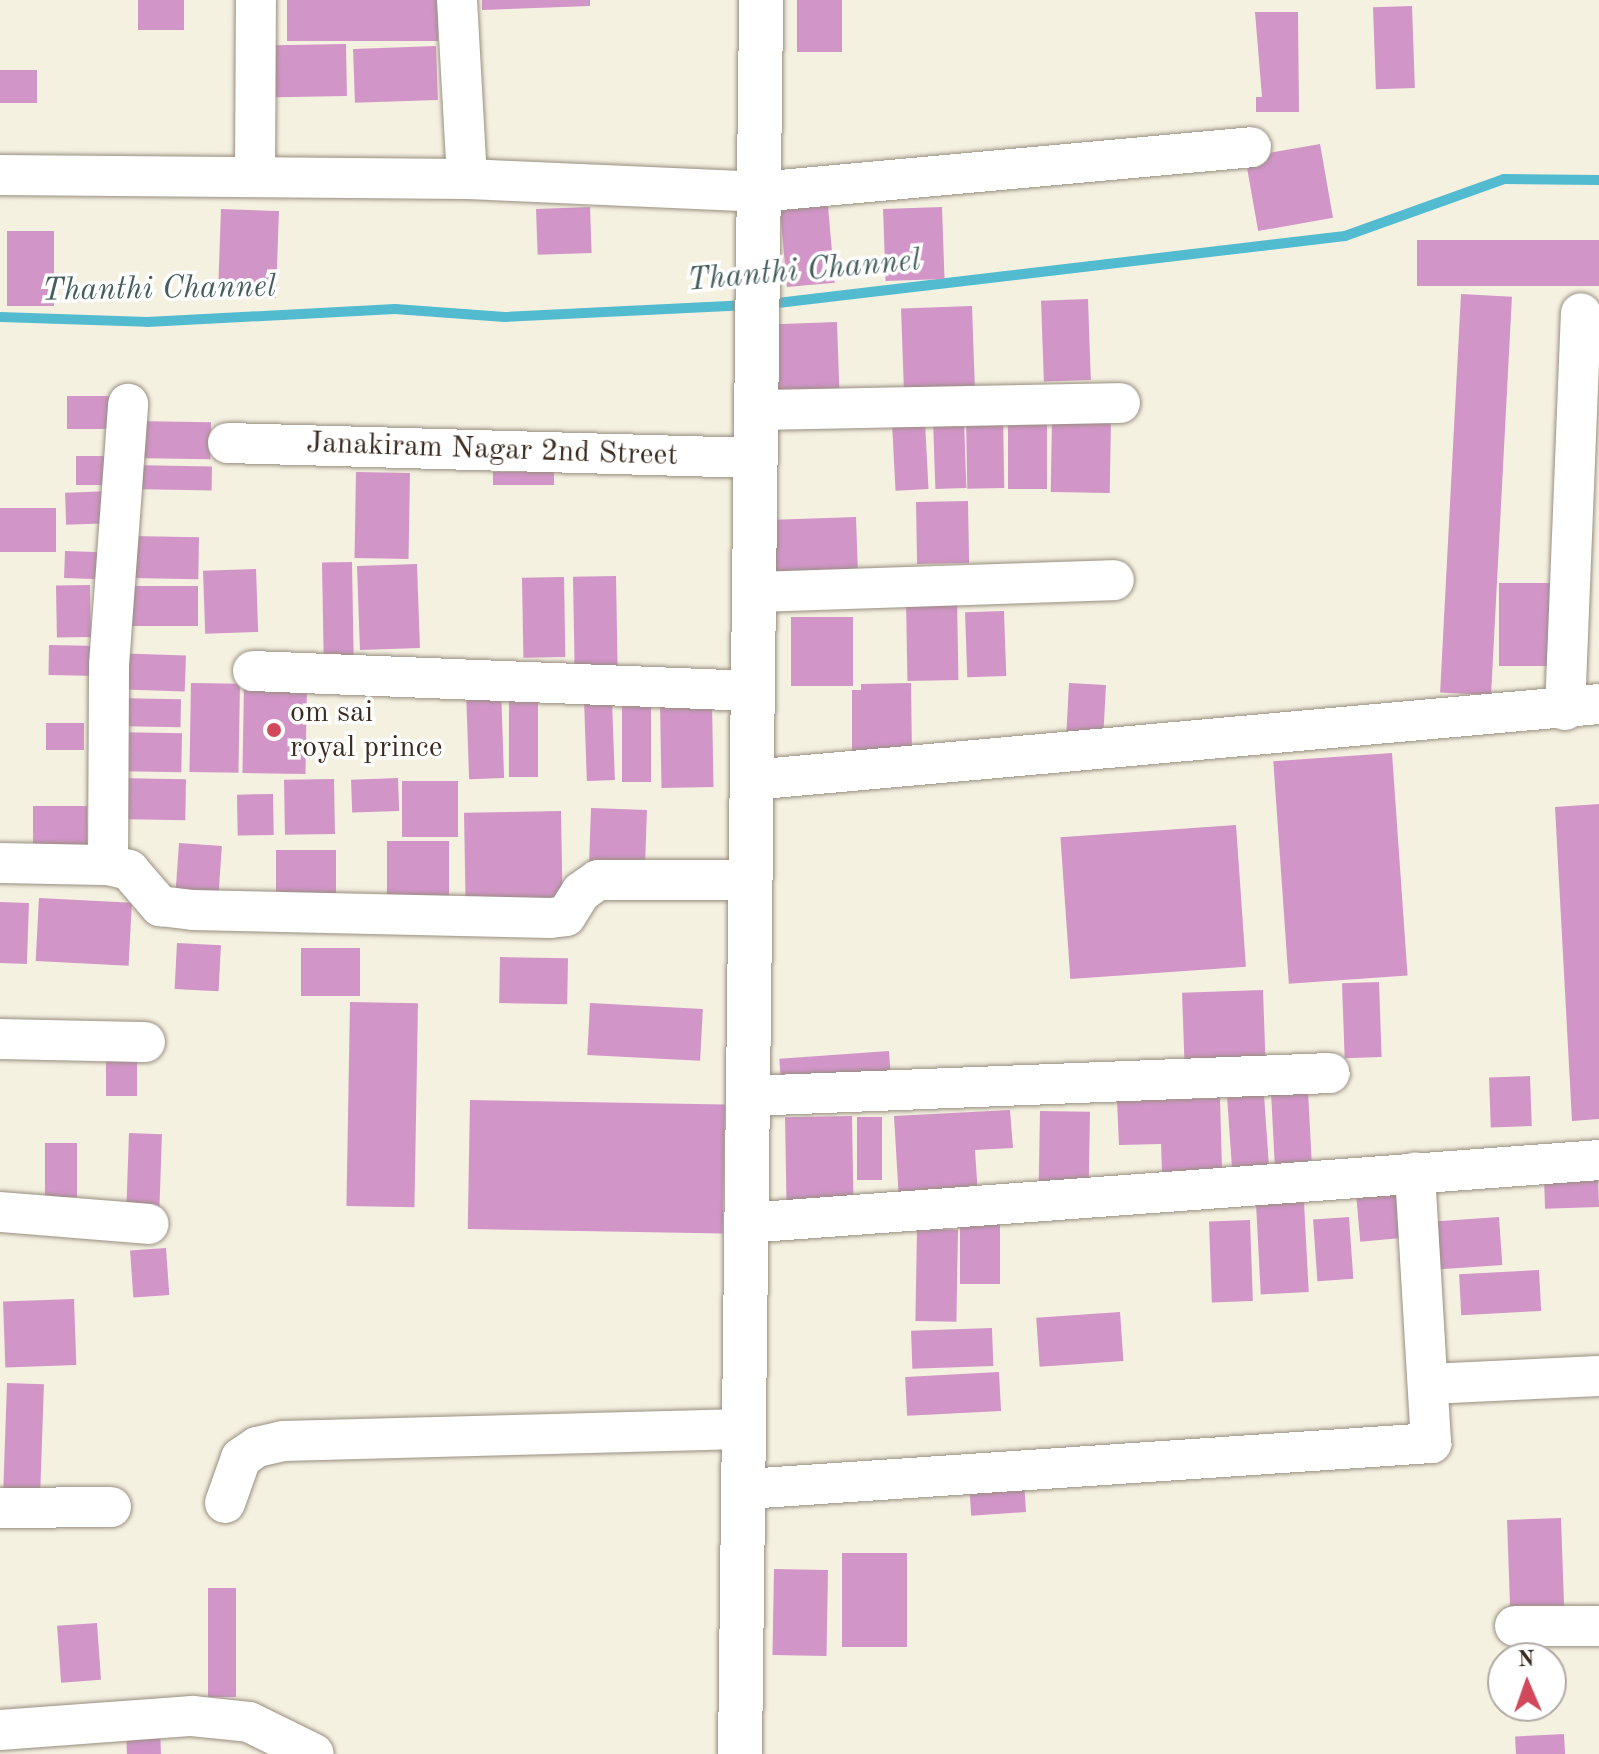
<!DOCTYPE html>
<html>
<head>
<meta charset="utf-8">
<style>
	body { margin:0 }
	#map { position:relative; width:1599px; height:1754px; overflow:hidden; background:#f5f1e1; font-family:"Old Standard TT",serif }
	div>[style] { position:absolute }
	.stream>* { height:10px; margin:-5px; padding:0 5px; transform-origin:5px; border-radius:5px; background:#53bbd0 }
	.building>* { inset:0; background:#d295c8; transform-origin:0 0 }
	.roads { filter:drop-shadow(0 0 2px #988e80) drop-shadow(0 0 2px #988e80) }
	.street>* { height:40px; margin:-20px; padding:0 20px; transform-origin:20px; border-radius:20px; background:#fff }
	.secondary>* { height:44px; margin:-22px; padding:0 22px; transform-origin:22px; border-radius:22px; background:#fff }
	.dots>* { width:22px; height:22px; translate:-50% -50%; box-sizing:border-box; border:4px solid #fff; border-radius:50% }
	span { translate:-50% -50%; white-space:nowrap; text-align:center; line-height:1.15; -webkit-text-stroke:7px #fff; paint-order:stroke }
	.street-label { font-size:30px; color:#3b2a1e }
	.poi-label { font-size:30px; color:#3b2a1e }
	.left { translate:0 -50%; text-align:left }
	.water-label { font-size:32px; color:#435d5c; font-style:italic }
	.north { position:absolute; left:1487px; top:1642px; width:80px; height:80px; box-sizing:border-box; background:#fff; border:2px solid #b1aaa5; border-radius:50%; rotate:358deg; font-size:22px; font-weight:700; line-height:32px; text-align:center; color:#3b2a1e }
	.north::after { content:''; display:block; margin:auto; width:28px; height:36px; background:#d1495b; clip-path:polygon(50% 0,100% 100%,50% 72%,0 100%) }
</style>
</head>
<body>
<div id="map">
	<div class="stream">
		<div style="left:769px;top:304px;width:580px;rotate:-6.73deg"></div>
		<div style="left:1345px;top:236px;width:169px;rotate:-19.7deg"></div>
		<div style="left:1504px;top:179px;width:95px;rotate:0.6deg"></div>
		<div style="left:0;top:317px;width:147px;rotate:1.9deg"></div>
		<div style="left:147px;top:322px;width:248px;rotate:-3deg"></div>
		<div style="left:395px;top:309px;width:110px;rotate:4.2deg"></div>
		<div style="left:505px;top:317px;width:244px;rotate:-2.8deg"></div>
	</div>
	<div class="building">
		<div style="left:138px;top:0;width:46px;height:30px"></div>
		<div style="left:287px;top:0;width:151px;height:41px"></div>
		<div style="clip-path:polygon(482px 0,590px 0,590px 6px,482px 10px)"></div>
		<div style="left:797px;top:0;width:45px;height:52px"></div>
		<div style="left:1412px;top:6px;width:82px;height:39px;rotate:88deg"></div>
		<div style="clip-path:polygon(1255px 12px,1298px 12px,1299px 112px,1256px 112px,1256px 97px,1262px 97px)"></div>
		<div style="left:346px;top:44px;width:52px;height:83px;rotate:89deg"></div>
		<div style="left:436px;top:46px;width:54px;height:83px;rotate:88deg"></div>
		<div style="left:0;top:70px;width:37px;height:33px"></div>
		<div style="left:1320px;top:144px;width:75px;height:76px;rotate:80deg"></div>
		<div style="left:828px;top:206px;width:77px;height:48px;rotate:85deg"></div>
		<div style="left:590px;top:207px;width:46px;height:54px;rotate:88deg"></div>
		<div style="left:942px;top:207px;width:72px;height:59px;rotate:88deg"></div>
		<div style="left:221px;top:209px;width:58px;height:87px;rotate:2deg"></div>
		<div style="left:7px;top:231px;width:47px;height:75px"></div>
		<div style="left:1599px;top:240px;width:46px;height:182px;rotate:90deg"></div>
		<div style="left:1461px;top:294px;width:51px;height:399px;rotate:3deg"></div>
		<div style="left:1088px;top:299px;width:81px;height:47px;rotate:88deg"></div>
		<div style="left:972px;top:306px;width:83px;height:71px;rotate:88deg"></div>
		<div style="left:837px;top:322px;width:70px;height:62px;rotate:88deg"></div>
		<div style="left:67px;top:396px;width:50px;height:33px"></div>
		<div style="left:1003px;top:415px;width:73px;height:37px;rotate:89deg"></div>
		<div style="left:1008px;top:415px;width:39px;height:74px"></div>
		<div style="left:1052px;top:418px;width:59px;height:74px;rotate:1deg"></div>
		<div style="left:964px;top:420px;width:68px;height:31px;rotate:88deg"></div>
		<div style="left:133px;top:421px;width:78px;height:37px;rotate:1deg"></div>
		<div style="left:925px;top:422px;width:67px;height:33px;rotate:87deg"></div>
		<div style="left:76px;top:456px;width:37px;height:29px"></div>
		<div style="left:131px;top:465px;width:81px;height:24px;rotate:1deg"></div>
		<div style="left:356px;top:472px;width:54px;height:86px;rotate:1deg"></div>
		<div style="left:554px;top:472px;width:13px;height:61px;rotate:90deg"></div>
		<div style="left:114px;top:491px;width:32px;height:49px;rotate:88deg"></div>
		<div style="left:968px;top:501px;width:62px;height:52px;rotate:89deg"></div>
		<div style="left:0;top:508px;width:56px;height:44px"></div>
		<div style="left:856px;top:517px;width:55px;height:89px;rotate:88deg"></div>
		<div style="left:131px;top:536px;width:68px;height:42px;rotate:1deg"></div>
		<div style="left:65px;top:551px;width:37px;height:27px;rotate:2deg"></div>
		<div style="left:352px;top:562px;width:96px;height:30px;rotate:89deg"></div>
		<div style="left:417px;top:564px;width:84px;height:60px;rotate:88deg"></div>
		<div style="left:256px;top:569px;width:63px;height:53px;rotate:88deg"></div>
		<div style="left:616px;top:576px;width:89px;height:43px;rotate:89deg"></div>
		<div style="left:564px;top:577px;width:80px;height:42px;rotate:89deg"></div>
		<div style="left:1499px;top:583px;width:53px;height:83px"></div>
		<div style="left:90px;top:585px;width:52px;height:34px;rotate:89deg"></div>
		<div style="left:131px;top:586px;width:67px;height:40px"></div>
		<div style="left:957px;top:597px;width:83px;height:51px;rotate:89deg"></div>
		<div style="left:1004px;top:611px;width:65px;height:39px;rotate:88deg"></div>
		<div style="left:791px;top:617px;width:62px;height:69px"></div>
		<div style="left:49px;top:645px;width:52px;height:30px;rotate:1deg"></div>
		<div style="left:111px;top:653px;width:75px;height:36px;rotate:2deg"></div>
		<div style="left:191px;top:683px;width:49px;height:89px;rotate:1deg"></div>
		<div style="clip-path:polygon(911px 683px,912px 756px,852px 757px,852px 690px,861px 690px,861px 684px)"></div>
		<div style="left:1069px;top:683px;width:37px;height:63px;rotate:3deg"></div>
		<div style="left:244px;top:685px;width:63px;height:88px;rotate:1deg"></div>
		<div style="left:501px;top:689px;width:89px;height:35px;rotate:88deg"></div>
		<div style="left:509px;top:694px;width:29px;height:83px"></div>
		<div style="left:114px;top:698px;width:67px;height:28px;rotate:1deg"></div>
		<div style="left:612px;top:699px;width:81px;height:28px;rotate:88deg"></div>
		<div style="left:622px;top:699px;width:29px;height:83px"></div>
		<div style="left:712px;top:702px;width:85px;height:52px;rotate:89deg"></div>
		<div style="left:46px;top:723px;width:38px;height:27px"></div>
		<div style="left:111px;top:732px;width:71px;height:39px;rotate:1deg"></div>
		<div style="left:1392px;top:753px;width:223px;height:119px;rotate:86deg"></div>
		<div style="left:115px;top:778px;width:71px;height:41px;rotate:1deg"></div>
		<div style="left:398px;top:778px;width:33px;height:47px;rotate:88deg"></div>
		<div style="left:334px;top:779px;width:55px;height:50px;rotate:89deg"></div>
		<div style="left:402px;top:781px;width:56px;height:56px"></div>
		<div style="left:273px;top:794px;width:41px;height:36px;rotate:89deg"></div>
		<div style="clip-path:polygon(1599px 804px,1599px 1119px,1572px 1121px,1555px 807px)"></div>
		<div style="left:33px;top:806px;width:54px;height:48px"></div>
		<div style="left:591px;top:808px;width:56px;height:54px;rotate:2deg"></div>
		<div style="left:561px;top:811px;width:88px;height:97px;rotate:89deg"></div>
		<div style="left:1236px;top:825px;width:142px;height:176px;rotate:86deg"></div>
		<div style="left:387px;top:841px;width:62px;height:61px"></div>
		<div style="left:179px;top:843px;width:43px;height:47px;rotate:4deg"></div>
		<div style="left:276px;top:850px;width:60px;height:50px"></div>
		<div style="left:39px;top:898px;width:93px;height:63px;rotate:3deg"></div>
		<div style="left:0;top:902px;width:29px;height:61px;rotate:2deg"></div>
		<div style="left:177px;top:943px;width:44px;height:46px;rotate:3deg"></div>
		<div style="left:301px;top:948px;width:59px;height:48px"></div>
		<div style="left:500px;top:957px;width:68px;height:46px;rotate:1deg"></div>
		<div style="left:1379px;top:982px;width:75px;height:37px;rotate:88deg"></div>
		<div style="left:1263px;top:990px;width:69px;height:81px;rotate:88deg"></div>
		<div style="left:350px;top:1002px;width:68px;height:204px;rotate:1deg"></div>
		<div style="left:590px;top:1003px;width:113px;height:52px;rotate:3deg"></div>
		<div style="left:889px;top:1051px;width:31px;height:110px;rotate:86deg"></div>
		<div style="left:106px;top:1058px;width:31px;height:38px"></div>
		<div style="left:1530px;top:1076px;width:50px;height:41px;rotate:88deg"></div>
		<div style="left:1308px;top:1091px;width:75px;height:37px;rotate:87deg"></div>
		<div style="left:1264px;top:1095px;width:73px;height:37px;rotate:86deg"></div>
		<div style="clip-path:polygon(1220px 1098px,1222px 1171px,1162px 1172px,1161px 1144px,1119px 1145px,1117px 1101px)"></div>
		<div style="left:470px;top:1100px;width:255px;height:129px;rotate:1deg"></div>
		<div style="clip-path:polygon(1010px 1110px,1013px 1148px,975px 1150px,978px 1196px,899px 1201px,894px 1116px)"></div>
		<div style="left:1040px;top:1111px;width:50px;height:73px;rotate:1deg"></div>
		<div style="left:852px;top:1116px;width:86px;height:67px;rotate:89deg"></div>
		<div style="left:857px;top:1117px;width:25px;height:63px"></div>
		<div style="left:129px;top:1133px;width:33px;height:78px;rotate:2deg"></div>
		<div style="left:45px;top:1143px;width:32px;height:54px"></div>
		<div style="left:1598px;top:1177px;width:30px;height:54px;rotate:88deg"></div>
		<div style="left:1400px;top:1191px;width:47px;height:44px;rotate:85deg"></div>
		<div style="left:1304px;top:1202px;width:90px;height:48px;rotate:87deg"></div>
		<div style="left:1349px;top:1217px;width:62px;height:36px;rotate:86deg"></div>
		<div style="left:1499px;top:1217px;width:48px;height:69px;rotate:86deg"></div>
		<div style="left:1250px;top:1220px;width:81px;height:41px;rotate:88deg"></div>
		<div style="left:960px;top:1225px;width:40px;height:59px"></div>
		<div style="left:917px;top:1229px;width:41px;height:92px;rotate:1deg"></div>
		<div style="left:166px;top:1248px;width:47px;height:36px;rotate:86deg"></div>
		<div style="left:1539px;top:1270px;width:41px;height:80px;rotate:87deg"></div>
		<div style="left:74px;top:1299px;width:66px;height:71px;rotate:88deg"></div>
		<div style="left:1120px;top:1312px;width:49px;height:84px;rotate:86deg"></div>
		<div style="left:992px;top:1328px;width:38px;height:81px;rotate:88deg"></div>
		<div style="left:999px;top:1372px;width:39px;height:94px;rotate:87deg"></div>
		<div style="left:7px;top:1383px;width:37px;height:113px;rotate:2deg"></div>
		<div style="left:1024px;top:1482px;width:30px;height:55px;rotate:86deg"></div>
		<div style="left:1561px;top:1518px;width:90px;height:54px;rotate:88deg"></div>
		<div style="left:842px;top:1553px;width:65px;height:94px"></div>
		<div style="left:774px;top:1569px;width:54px;height:86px;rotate:1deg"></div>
		<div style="left:208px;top:1588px;width:28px;height:109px"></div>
		<div style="left:97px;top:1623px;width:57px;height:40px;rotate:86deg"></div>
		<div style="left:160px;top:1727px;width:27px;height:34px;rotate:88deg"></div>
		<div style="left:1564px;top:1734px;width:20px;height:49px;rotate:87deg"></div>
	</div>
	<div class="roads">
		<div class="street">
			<div style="left:457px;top:0;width:179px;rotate:86.8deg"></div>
			<div style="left:0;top:175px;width:467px;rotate:0.5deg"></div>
			<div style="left:467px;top:179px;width:292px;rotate:2.5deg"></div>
			<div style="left:759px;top:192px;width:494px;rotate:-5.2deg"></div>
			<div style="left:255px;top:177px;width:177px;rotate:-89.7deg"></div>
			<div style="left:756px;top:410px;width:364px;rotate:-1.1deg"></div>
			<div style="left:228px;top:443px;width:528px;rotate:1.63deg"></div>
			<div style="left:754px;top:592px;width:360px;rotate:-1.9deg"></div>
			<div style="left:253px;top:671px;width:500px;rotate:2.29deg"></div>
			<div style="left:1565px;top:710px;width:397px;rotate:-87.7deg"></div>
			<div style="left:751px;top:780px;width:851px;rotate:-5.12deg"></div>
			<div style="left:0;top:863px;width:108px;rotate:1.1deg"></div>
			<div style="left:108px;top:865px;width:200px;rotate:-89.7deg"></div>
			<div style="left:109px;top:665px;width:262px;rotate:-85.8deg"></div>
			<div style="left:108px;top:865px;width:22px;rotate:13deg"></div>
			<div style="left:129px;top:870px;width:48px;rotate:49.3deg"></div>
			<div style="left:160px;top:906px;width:33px;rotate:7deg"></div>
			<div style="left:193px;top:910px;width:357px;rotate:1.3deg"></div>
			<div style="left:550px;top:918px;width:16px;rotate:-7deg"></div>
			<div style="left:566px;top:916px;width:28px;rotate:-58deg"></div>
			<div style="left:581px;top:892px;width:21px;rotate:-35deg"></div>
			<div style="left:598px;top:880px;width:149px"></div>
			<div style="left:0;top:1039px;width:145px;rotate:1.2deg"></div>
			<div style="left:748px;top:1096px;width:582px;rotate:-2.26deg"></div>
			<div style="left:0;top:1212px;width:149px;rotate:4.6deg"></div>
			<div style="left:746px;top:1223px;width:855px;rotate:-4.22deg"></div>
			<div style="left:1428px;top:1384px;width:171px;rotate:-2.7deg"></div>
			<div style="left:746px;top:1489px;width:687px;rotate:-3.84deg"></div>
			<div style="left:1431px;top:1443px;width:271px;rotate:-93.4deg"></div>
			<div style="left:225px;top:1503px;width:48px;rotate:-70.4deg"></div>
			<div style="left:241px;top:1458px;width:19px;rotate:-35deg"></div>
			<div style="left:257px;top:1447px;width:27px;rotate:-13deg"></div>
			<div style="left:283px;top:1441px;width:460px;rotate:-1.5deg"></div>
			<div style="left:0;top:1508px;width:111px;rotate:-0.5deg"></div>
			<div style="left:1515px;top:1626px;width:84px"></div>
			<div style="left:0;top:1730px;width:193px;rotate:-4.2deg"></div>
			<div style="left:192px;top:1716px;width:57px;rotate:6deg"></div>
			<div style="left:249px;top:1722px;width:72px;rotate:26.2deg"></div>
		</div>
		<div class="secondary">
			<div style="left:740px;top:1754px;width:1754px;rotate:-89.31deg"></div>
		</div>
	</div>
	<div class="dots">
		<div style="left:274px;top:730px;background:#d1495b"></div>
	</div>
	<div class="street-label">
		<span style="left:492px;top:450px;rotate:2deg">Janakiram Nagar 2nd Street</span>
	</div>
	<div class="poi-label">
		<span class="left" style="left:290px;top:730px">om sai<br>royal prince</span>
	</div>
	<div class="water-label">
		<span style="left:804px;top:272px;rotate:-5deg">Thanthi Channel</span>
		<span style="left:159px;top:290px;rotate:-1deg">Thanthi Channel</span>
	</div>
	<div class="north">N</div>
</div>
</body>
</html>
